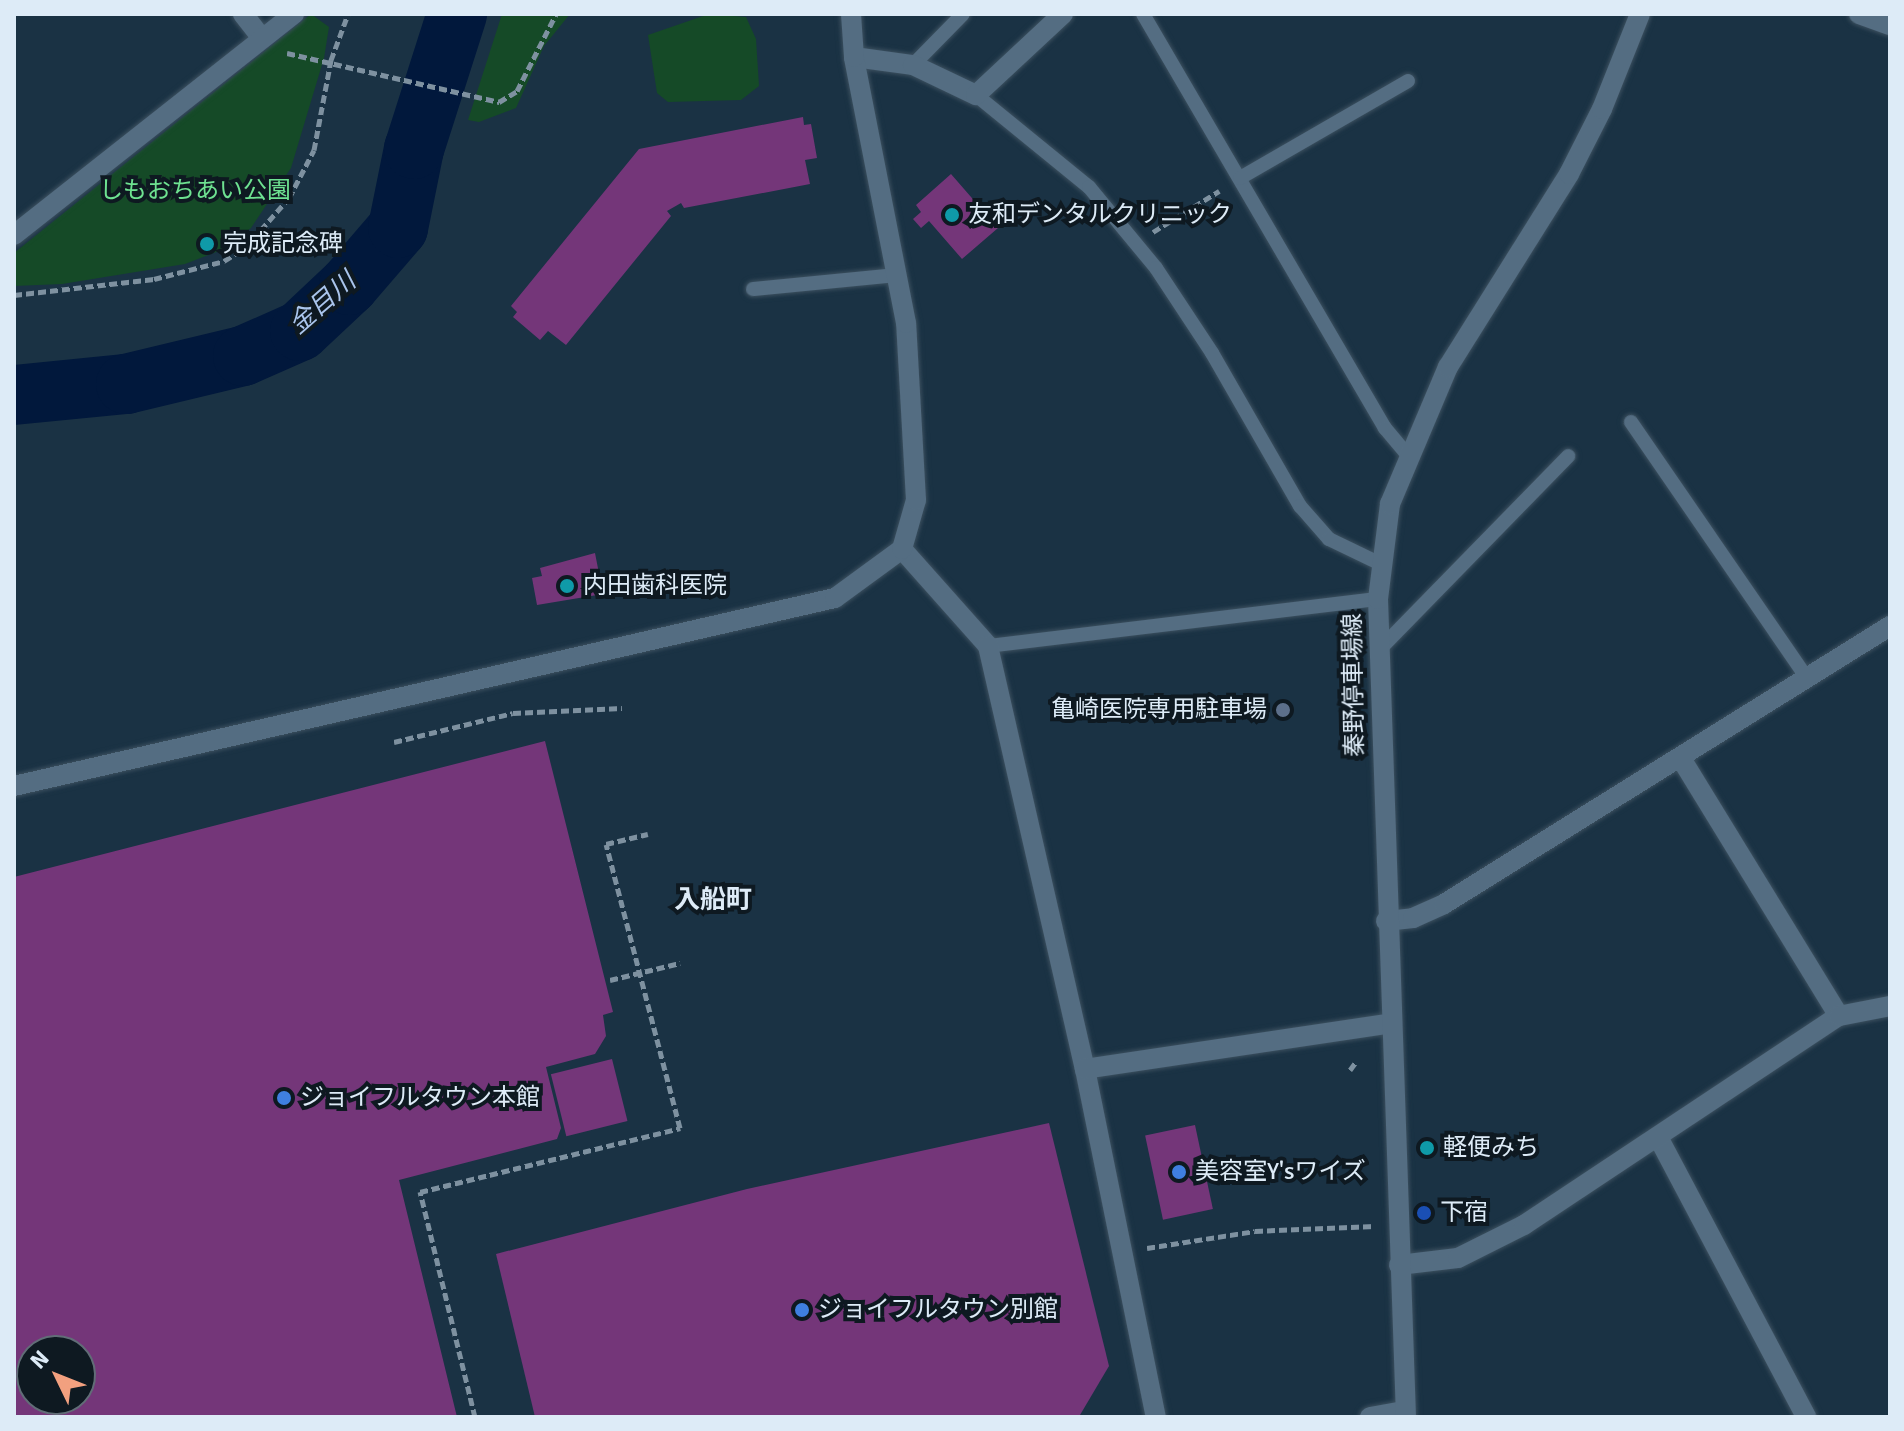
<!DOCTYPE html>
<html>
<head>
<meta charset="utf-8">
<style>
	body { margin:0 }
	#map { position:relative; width:1904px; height:1431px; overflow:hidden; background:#1a3244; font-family:Signika,"Noto Sans JP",sans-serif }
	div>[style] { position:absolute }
	.green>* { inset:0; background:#154a27 }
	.river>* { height:60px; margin:-30px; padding:0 30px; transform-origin:30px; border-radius:30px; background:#01183c }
	.building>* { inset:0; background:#743679; transform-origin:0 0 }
	.path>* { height:5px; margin-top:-2.5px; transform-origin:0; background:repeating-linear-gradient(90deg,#7e91a0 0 8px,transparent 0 12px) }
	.roads { filter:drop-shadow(0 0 2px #3c505f) drop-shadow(0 0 2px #3c505f) }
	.service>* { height:14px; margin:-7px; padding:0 7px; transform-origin:7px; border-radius:7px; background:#546d82 }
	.minor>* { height:20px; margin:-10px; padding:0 10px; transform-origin:10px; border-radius:10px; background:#546d82 }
	.tertiary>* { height:20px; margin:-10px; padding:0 10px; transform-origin:10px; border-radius:10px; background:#546d82 }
	.secondary>* { height:20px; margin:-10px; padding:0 10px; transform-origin:10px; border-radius:10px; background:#546d82 }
	.dots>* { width:22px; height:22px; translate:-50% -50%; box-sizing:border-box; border:4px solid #0e1921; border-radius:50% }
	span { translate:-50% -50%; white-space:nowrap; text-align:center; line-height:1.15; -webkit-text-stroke:8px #0e1921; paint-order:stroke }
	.park-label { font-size:24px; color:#6ee291 }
	.poi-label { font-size:24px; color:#ddebf7 }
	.left { translate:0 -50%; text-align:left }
	.right { translate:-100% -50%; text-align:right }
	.street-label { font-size:24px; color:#ddebf7 }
	.water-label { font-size:26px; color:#aac5ec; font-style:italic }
	.neighbourhood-label { font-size:26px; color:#ddebf7; font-weight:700 }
	.frame { position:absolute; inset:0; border:16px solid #ddebf7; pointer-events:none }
	.north { position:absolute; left:16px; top:1335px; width:80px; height:80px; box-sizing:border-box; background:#0e1921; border:2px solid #616d77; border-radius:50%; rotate:313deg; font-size:22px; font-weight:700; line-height:32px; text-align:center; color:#ddebf7 }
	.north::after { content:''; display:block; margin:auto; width:28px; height:36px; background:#f2a07f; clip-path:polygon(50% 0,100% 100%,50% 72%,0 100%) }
</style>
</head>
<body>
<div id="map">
	<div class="green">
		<div style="clip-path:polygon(311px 14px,329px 27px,324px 58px,291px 168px,251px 228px,224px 249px,185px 264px,62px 284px,14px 286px,14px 253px)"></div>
		<div style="clip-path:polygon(502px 14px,570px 14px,544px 46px,516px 108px,479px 122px,468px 120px)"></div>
		<div style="clip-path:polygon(709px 14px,746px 17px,756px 39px,759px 86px,741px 100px,668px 102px,657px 93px,648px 35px)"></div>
	</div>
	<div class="river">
		<div style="left:14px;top:395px;width:113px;rotate:-5.6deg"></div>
		<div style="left:126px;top:384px;width:120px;rotate:-13.5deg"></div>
		<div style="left:243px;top:356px;width:62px;rotate:-23.7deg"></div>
		<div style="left:300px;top:331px;width:67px;rotate:-43.2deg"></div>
		<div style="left:349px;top:285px;width:75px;rotate:-49.3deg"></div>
		<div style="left:398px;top:228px;width:81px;rotate:-78.6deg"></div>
		<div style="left:414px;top:149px;width:142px;rotate:-72.3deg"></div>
	</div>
	<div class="building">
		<div style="clip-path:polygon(803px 117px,804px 125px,811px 124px,817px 158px,805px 160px,810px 184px,684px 208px,681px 203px,667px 211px,671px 216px,566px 345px,548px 331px,540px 340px,513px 317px,517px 312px,511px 306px,639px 149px)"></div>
		<div style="clip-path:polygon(951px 174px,998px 228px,962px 259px,929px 221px,921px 228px,913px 219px,921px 212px,916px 205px)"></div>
		<div style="clip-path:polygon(595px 553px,603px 594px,537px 605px,532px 578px,542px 576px,540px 568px)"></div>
		<div style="clip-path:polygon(evenodd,545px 741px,613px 1012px,603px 1015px,606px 1036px,595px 1054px,546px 1067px,561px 1128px,557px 1139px,399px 1180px,457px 1417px,14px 1417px,14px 877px,545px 741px,32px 1351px,80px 1351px,80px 1399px,32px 1399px,32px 1351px)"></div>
		<div style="left:612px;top:1059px;width:64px;height:63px;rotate:76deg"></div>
		<div style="clip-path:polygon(1049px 1123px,1109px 1366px,1080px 1415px,535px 1417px,496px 1254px,747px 1189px)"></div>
		<div style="left:1195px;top:1125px;width:86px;height:51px;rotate:78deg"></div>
	</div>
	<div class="path">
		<div style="left:287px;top:53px;width:218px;rotate:13deg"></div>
		<div style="left:499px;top:102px;width:21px;rotate:-31deg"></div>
		<div style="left:517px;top:91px;width:86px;rotate:-63.1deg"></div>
		<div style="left:1153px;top:232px;width:78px;rotate:-31.8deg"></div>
		<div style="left:14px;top:295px;width:141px;rotate:-6.5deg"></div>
		<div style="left:154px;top:279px;width:72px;rotate:-14.4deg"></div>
		<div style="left:224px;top:261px;width:25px;rotate:-32deg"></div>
		<div style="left:245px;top:248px;width:67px;rotate:-48.7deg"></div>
		<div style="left:289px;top:198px;width:54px;rotate:-62.5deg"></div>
		<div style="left:314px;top:150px;width:92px;rotate:-79.3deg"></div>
		<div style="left:331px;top:60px;width:49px;rotate:-69.7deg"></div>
		<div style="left:394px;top:742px;width:122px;rotate:-13.7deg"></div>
		<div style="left:513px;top:713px;width:109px;rotate:-2.6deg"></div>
		<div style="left:610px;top:980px;width:72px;rotate:-13.7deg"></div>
		<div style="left:1350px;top:1070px;width:9px;rotate:-54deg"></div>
		<div style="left:1147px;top:1248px;width:109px;rotate:-8.9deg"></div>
		<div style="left:1255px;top:1231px;width:120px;rotate:-2.4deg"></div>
		<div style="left:475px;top:1417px;width:232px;rotate:-103.7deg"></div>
		<div style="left:420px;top:1192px;width:268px;rotate:-13.8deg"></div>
		<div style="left:680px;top:1128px;width:293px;rotate:-104.6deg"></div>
		<div style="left:606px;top:844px;width:43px;rotate:-13.4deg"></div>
	</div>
	<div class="roads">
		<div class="service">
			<div style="left:1143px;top:14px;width:480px;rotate:59.7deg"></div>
			<div style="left:1385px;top:428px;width:35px;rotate:50deg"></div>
			<div style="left:913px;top:65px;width:71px;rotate:-45.6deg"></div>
			<div style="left:976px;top:95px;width:146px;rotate:39.2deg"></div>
			<div style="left:1089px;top:187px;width:105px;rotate:50.4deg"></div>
			<div style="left:1156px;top:268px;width:102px;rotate:56.6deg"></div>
			<div style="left:1212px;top:353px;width:177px;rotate:60.1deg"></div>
			<div style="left:1300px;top:506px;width:44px;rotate:48.7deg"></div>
			<div style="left:1329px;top:539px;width:58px;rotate:25.7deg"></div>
			<div style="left:1240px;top:178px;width:194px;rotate:-30deg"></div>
			<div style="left:753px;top:289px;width:145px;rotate:-5.6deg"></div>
			<div style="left:1631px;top:422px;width:313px;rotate:55.5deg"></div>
			<div style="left:988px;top:646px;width:393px;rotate:-6.9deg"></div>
			<div style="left:1379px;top:650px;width:271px;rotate:-45.7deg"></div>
		</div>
		<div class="minor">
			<div style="left:243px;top:14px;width:28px;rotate:52deg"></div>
			<div style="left:1859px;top:14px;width:33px;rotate:20deg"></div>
			<div style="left:854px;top:57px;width:60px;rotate:7.7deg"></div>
			<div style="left:913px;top:65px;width:70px;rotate:25.5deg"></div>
			<div style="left:976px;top:95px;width:119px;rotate:-43deg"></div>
			<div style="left:14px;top:235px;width:357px;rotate:-38.3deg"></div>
			<div style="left:902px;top:549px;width:130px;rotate:48.4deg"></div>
			<div style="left:988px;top:646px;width:434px;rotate:77.1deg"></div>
			<div style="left:1085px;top:1069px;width:355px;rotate:78.5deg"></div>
			<div style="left:1682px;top:760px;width:300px;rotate:58.5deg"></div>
			<div style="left:1386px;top:921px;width:27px;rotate:-6deg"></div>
			<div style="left:1413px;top:918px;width:34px;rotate:-24deg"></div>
			<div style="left:1444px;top:904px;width:526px;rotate:-31.94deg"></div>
			<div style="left:1658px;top:1137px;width:317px;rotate:62.1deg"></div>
			<div style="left:1399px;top:1265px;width:59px;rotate:-6.8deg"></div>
			<div style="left:1458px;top:1258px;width:74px;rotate:-26.6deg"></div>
			<div style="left:1524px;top:1225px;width:378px;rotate:-33.6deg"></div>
			<div style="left:1839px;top:1016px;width:52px;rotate:-11.1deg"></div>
		</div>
		<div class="tertiary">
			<div style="left:14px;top:786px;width:842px;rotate:-12.9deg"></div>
			<div style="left:835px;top:598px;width:83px;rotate:-36.2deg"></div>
			<div style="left:902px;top:549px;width:51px;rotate:-74.1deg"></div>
			<div style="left:916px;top:500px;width:177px;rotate:-93.2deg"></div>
			<div style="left:906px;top:323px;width:271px;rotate:-101.1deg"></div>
			<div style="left:854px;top:57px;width:43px;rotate:-94deg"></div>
			<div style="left:1085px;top:1069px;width:309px;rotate:-8.5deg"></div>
			<div style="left:1370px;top:1417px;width:35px;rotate:-10deg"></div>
		</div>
		<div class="secondary">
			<div style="left:1406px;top:1417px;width:818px;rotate:-91.96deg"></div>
			<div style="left:1378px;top:599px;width:96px;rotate:-82.8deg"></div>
			<div style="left:1390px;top:504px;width:149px;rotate:-67.1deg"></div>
			<div style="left:1448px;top:367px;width:228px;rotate:-57.9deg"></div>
			<div style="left:1569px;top:174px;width:73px;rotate:-63.1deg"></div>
			<div style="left:1602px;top:109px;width:102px;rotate:-68.2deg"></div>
		</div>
	</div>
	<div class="dots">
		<div style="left:952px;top:215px;background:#0f9aa8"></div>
		<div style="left:207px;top:244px;background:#0f9aa8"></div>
		<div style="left:567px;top:586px;background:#0f9aa8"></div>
		<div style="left:1283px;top:710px;background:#5c6f8a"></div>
		<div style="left:284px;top:1098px;background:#3f7fe0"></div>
		<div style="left:1427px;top:1148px;background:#0f9aa8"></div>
		<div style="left:1179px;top:1172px;background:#3f7fe0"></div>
		<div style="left:1424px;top:1213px;background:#1a4fb4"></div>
		<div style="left:802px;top:1310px;background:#3f7fe0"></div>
	</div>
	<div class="park-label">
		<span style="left:195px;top:191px">しもおちあい公園</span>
	</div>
	<div class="poi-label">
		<span class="left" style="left:968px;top:215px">友和デンタルクリニック</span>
		<span class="left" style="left:223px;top:244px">完成記念碑</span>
		<span class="left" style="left:583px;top:586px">内田歯科医院</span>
		<span class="right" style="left:1267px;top:710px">亀崎医院専用駐車場</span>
		<span class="left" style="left:300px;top:1098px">ジョイフルタウン本館</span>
		<span class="left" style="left:1443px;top:1148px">軽便みち</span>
		<span class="left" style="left:1195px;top:1172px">美容室Y'sワイズ</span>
		<span class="left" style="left:1440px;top:1213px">下宿</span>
		<span class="left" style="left:818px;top:1310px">ジョイフルタウン別館</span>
	</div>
	<div class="street-label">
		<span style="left:1354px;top:685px;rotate:-91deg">秦野停車場線</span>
	</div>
	<div class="water-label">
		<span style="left:323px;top:304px;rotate:-41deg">金目川</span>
	</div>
	<div class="neighbourhood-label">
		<span style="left:713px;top:901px">入船町</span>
	</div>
	<div class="frame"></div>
	<div class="north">N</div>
</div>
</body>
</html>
